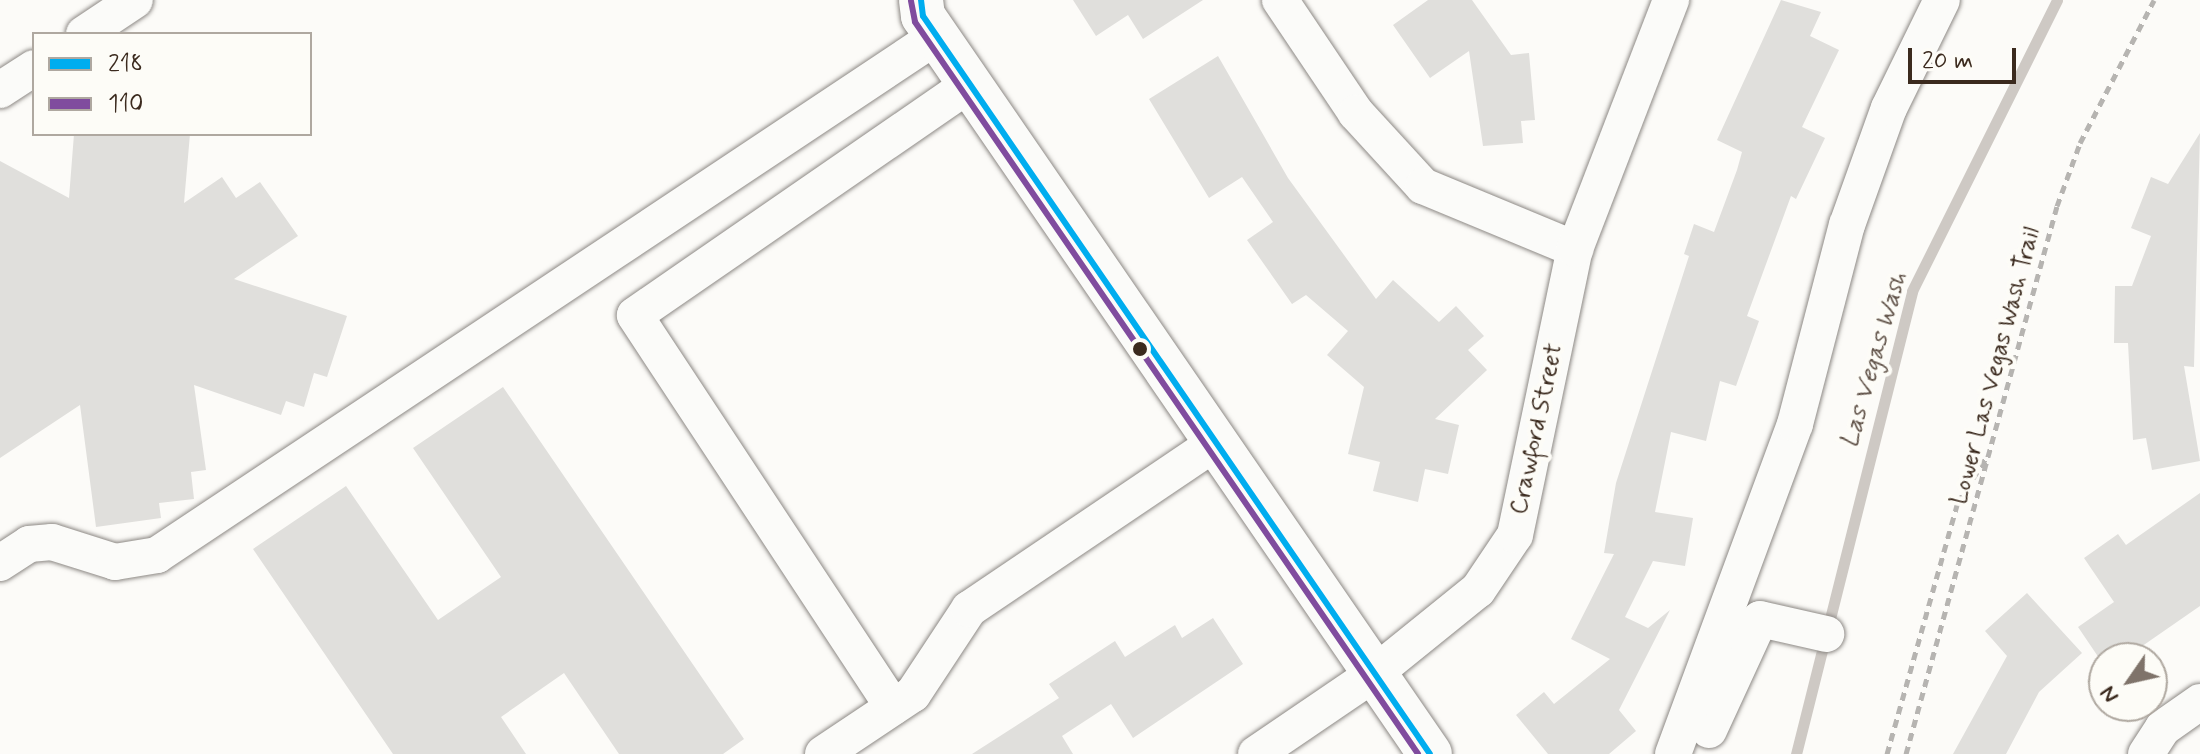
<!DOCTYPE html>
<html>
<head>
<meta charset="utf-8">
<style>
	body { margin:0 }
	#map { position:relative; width:2200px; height:754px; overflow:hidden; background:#fcfbf8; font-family:Mynerve,sans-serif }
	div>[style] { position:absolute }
	.stream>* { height:11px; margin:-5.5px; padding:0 5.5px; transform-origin:5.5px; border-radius:5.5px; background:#cec9c4 }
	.building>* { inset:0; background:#e0dfdc }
	.path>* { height:5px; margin-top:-2.5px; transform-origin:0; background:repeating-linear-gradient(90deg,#b6b4b1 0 8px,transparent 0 14px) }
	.roads { filter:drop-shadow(0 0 2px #8d8985) drop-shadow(0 0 2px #8d8985) }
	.minor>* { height:36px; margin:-18px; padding:0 18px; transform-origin:18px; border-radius:18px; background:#fbfbf9 }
	.major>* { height:44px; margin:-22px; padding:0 22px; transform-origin:22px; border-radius:22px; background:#fbfbf9 }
	.bus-1>* { height:6px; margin:-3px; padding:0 3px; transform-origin:3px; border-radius:3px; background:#00adef }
	.bus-2>* { height:6px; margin:-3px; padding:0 3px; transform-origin:3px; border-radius:3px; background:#804c9e }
	.dots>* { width:22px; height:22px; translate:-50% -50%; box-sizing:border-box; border:4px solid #fdfcf7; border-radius:50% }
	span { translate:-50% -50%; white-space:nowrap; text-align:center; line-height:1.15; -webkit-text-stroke:8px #fdfcf7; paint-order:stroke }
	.street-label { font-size:24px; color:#3b2a1e }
	.water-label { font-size:26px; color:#615349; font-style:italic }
	.legend { position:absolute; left:32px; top:32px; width:280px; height:104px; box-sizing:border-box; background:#fdfcf7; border:2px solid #afa8a0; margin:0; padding:10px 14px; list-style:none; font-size:24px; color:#3b2a1e }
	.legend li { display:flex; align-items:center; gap:16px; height:40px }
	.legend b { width:40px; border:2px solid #afa8a0 }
	.north { position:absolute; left:2088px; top:642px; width:80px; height:80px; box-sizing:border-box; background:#fdfcf7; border:2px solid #afa8a0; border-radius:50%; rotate:236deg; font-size:22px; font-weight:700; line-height:32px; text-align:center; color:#3b2a1e }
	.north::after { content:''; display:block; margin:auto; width:28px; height:36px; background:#7f736a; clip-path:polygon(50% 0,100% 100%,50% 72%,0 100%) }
	.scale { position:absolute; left:1908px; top:48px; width:108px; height:36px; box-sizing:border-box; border:4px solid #3b2a1e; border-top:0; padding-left:10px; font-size:24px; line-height:28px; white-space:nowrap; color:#3b2a1e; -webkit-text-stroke:6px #fdfcf7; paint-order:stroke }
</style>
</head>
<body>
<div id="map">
	<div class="stream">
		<div style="left:1796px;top:754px;width:477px;rotate:-75.9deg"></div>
		<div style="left:1912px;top:291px;width:325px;rotate:-63.5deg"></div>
	</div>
	<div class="building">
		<div style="clip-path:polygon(1073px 0,1203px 0,1143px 39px,1128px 15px,1096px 36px)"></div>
		<div style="clip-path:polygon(1428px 0,1472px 0,1511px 55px,1529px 53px,1535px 120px,1521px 121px,1523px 143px,1483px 146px,1469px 51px,1430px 78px,1393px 25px)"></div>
		<div style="clip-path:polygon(1781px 0,1821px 12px,1810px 36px,1839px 50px,1802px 127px,1825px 138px,1796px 199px,1791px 196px,1747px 316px,1759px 321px,1736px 386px,1720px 381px,1706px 441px,1671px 432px,1655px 512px,1693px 518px,1685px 566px,1653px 561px,1625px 617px,1648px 628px,1670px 610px,1619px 710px,1636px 731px,1609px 754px,1548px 754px,1516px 715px,1544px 692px,1554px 704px,1610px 659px,1571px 639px,1614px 554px,1604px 553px,1616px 483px,1689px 256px,1684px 254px,1694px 224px,1714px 232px,1737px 170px,1742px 152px,1717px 140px)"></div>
		<div style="clip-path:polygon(1218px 56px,1288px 178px,1376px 299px,1393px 280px,1439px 322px,1456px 306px,1484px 336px,1468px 350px,1487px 370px,1435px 419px,1459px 425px,1448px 474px,1425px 469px,1418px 502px,1373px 491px,1380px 462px,1348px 454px,1364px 387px,1327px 355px,1348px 331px,1306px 295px,1292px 304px,1247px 240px,1273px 222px,1242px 177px,1209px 198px,1149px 99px)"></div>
		<div style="clip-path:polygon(2200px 133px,2194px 367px,2184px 366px,2200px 461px,2152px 470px,2146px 438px,2133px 440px,2128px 343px,2114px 343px,2115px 286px,2132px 286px,2151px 236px,2131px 228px,2151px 177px,2168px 184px)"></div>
		<div style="clip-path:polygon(74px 134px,190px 134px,184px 203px,222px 177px,236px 198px,260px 182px,298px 236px,234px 279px,347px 316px,327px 377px,314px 373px,304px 407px,286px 401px,281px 415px,194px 385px,206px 470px,191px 472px,194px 499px,159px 503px,161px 518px,96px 527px,80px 405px,0 458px,0 161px,69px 198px)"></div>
		<div style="clip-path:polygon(503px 387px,744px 739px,723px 754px,619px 754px,564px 673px,501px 717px,526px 754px,393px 754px,253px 549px,346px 486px,438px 620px,501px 577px,413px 448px)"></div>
		<div style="clip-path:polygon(2200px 493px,2200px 606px,2125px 658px,2099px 658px,2078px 627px,2114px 602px,2084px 558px,2118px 534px,2126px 545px)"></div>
		<div style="clip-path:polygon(2027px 593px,2082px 653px,2039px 692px,2006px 754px,1953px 754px,2007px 656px,1985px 631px)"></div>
		<div style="clip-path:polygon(1213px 618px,1243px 664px,1133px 738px,1111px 704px,1062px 736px,1073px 754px,972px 754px,1059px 698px,1049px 684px,1115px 641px,1125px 657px,1175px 625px,1182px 638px)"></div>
	</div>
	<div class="path">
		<div style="left:1887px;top:754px;width:262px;rotate:-74.3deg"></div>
		<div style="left:1958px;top:502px;width:52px;rotate:-57.5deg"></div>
		<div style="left:1906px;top:754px;width:568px;rotate:-74.59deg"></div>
		<div style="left:2057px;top:206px;width:67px;rotate:-69.9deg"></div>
		<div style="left:2080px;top:143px;width:161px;rotate:-62.6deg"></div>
	</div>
	<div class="roads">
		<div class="minor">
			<div style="left:1280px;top:0;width:136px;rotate:56.1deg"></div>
			<div style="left:1356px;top:113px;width:99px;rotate:47.5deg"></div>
			<div style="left:1423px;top:186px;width:165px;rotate:22.5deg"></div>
			<div style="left:84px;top:34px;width:61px;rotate:-33.7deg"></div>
			<div style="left:0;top:90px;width:40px;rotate:-32.9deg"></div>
			<div style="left:0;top:563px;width:35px;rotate:-33deg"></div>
			<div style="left:29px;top:544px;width:23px;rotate:-5deg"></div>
			<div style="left:52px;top:542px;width:66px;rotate:17.6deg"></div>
			<div style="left:115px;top:562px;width:43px;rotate:-9.5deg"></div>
			<div style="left:157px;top:555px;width:937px;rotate:-33.64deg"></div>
			<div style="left:893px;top:707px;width:469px;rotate:-123.4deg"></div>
			<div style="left:635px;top:315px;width:407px;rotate:-34.6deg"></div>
			<div style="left:1709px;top:730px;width:122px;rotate:-65.3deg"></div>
			<div style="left:1760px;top:619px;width:68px;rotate:12.8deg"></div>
			<div style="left:823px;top:754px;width:108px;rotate:-33.7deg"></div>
			<div style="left:913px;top:694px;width:102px;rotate:-56.6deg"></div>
			<div style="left:969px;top:609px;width:299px;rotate:-34deg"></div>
			<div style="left:1256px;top:754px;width:144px;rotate:-34.2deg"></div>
			<div style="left:1375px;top:673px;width:132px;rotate:-38.9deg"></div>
			<div style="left:1478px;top:590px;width:66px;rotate:-56.1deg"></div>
			<div style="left:1515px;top:535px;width:292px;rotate:-78.2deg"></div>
			<div style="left:1575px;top:249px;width:267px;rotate:-68.9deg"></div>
			<div style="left:1673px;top:754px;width:352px;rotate:-69.7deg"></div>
			<div style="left:1795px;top:424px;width:206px;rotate:-75.4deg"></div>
			<div style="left:1847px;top:225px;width:124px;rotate:-70.3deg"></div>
			<div style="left:1889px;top:108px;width:120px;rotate:-63.9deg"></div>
			<div style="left:2146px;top:754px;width:31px;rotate:-57deg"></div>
			<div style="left:2163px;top:728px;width:45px;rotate:-35.1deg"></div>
		</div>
		<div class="major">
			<div style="left:921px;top:0;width:16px;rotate:83deg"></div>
			<div style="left:923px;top:16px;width:895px;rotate:55.51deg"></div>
		</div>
	</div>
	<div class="bus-1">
		<div style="left:921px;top:0;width:16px;rotate:83deg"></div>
		<div style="left:923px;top:16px;width:895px;rotate:55.51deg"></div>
	</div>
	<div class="bus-2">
		<div style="left:911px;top:1px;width:21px;rotate:79deg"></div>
		<div style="left:915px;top:22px;width:888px;rotate:55.5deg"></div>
	</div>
	<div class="dots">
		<div style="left:1140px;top:349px;background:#3b2a1e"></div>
	</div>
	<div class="street-label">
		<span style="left:1996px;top:366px;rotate:-75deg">Lower Las Vegas Wash Trail</span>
		<span style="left:1537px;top:429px;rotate:-78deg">Crawford Street</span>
	</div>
	<div class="water-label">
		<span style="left:1875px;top:360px;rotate:-74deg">Las Vegas Wash</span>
	</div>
	<ul class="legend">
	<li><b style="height:10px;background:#00adef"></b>218</li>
	<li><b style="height:10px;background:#804c9e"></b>110</li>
	</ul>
	<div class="north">N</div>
	<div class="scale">20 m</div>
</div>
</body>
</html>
